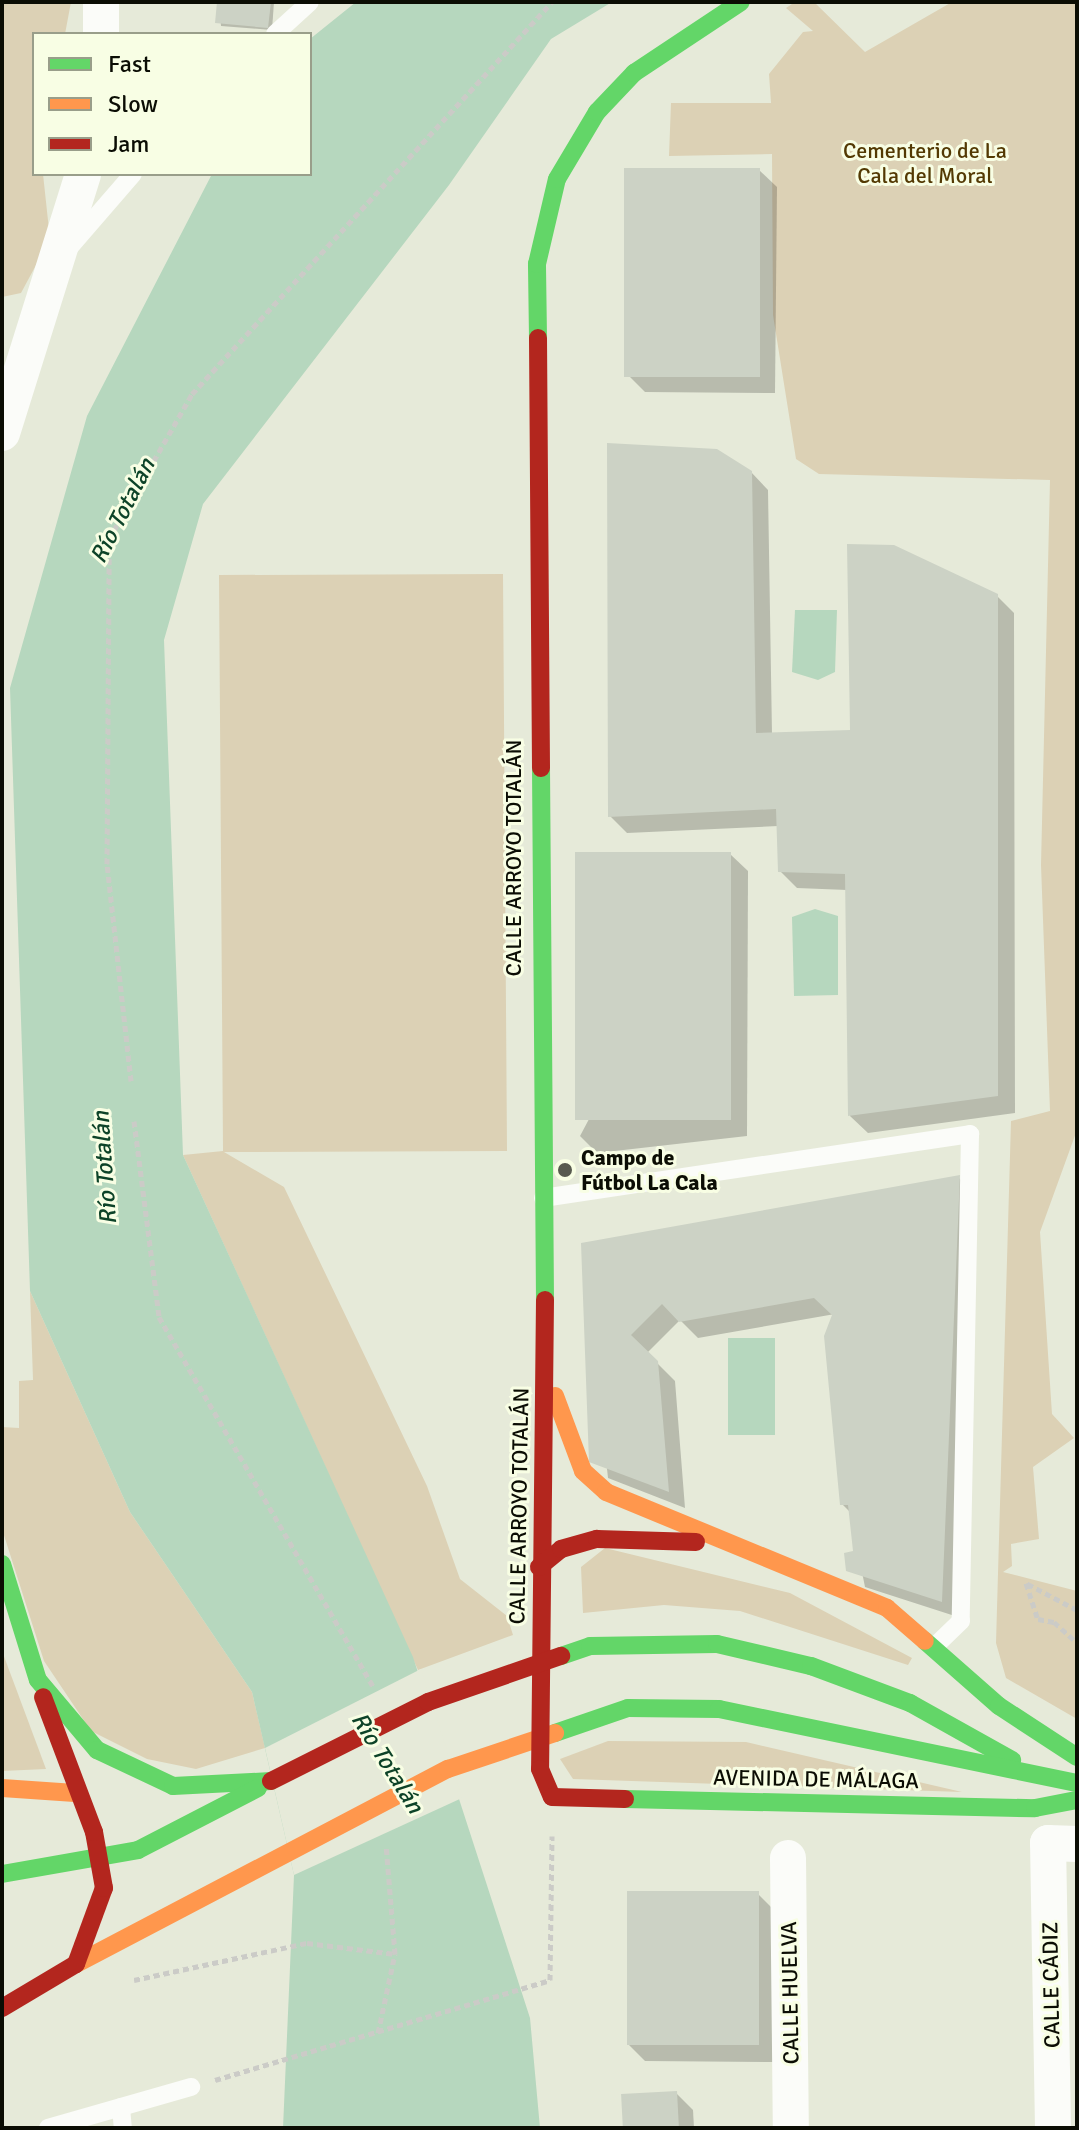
<!DOCTYPE html>
<html>
<head>
<meta charset="utf-8">
<style>
	body { margin:0 }
	#map { position:relative; width:1079px; height:2130px; overflow:hidden; background:#e6ead9; font-family:Signika,sans-serif }
	div>[style] { position:absolute }
	.green>* { inset:0; background:#dcd1b5 }
	.water>* { inset:0; background:#b6d7be; transform-origin:0 0 }
	.pier>* { inset:0; background:#e6ead9 }
	.shadow>* { inset:0; background:#0003 }
	.building>* { inset:0; background:#ccd2c5; transform-origin:0 0 }
	.path>* { height:5px; margin-top:-2.5px; transform-origin:0; background:repeating-linear-gradient(90deg,#cbcbc7 0 6px,transparent 0 10px) }
	.lane>* { height:18px; margin:-9px; padding:0 9px; transform-origin:9px; border-radius:9px; background:#fbfcf9 }
	.street>* { height:36px; margin:-18px; padding:0 18px; transform-origin:18px; border-radius:18px; background:#fbfcf9 }
	.fast>* { height:18px; margin:-9px; padding:0 9px; transform-origin:9px; border-radius:9px; background:#63d668 }
	.slow>* { height:18px; margin:-9px; padding:0 9px; transform-origin:9px; border-radius:9px; background:#ff974d }
	.jam>* { height:18px; margin:-9px; padding:0 9px; transform-origin:9px; border-radius:9px; background:#b3261e }
	.dots>* { width:22px; height:22px; translate:-50% -50%; box-sizing:border-box; border:4px solid #f8fee4; border-radius:50% }
	span { translate:-50% -50%; white-space:nowrap; text-align:center; line-height:1.15; -webkit-text-stroke:6px #f8fee4; paint-order:stroke }
	.park-label { font-size:22px; color:#533903 }
	.street-label { font-size:22px; color:#0b0d04 }
	.poi-label { font-size:22px; color:#0b0d04; font-weight:700 }
	.left { translate:0 -50%; text-align:left }
	.water-label { font-size:24px; color:#0d4328; font-style:italic }
	.frame { position:absolute; inset:0; border:4px solid #0b0d04; pointer-events:none }
	.legend { position:absolute; left:32px; top:32px; width:280px; height:144px; box-sizing:border-box; background:#f8fee4; border:2px solid #999e8a; margin:0; padding:10px 14px; list-style:none; font-size:24px; color:#0b0d04 }
	.legend li { display:flex; align-items:center; gap:16px; height:40px }
	.legend b { width:40px; border:2px solid #999e8a }
</style>
</head>
<body>
<div id="map">
	<div class="green">
		<div style="clip-path:polygon(2px 2px,71px 2px,65px 34px,34px 34px,34px 174px,43px 174px,50px 239px,21px 293px,2px 297px)"></div>
		<div style="clip-path:polygon(795px 2px,814px 2px,865px 52px,952px 2px,1077px 2px,1077px 1130px,1040px 1232px,1052px 1414px,1074px 1438px,1033px 1467px,1039px 1539px,1011px 1544px,1012px 1566px,1003px 1572px,1077px 1591px,1077px 1719px,1006px 1678px,996px 1643px,1011px 1121px,1050px 1111px,1041px 865px,1050px 480px,819px 474px,796px 459px,773px 315px,772px 154px,669px 156px,671px 103px,771px 103px,769px 74px,803px 32px,813px 31px,786px 8px)"></div>
		<div style="clip-path:polygon(503px 574px,507px 1151px,224px 1152px,284px 1187px,427px 1486px,460px 1579px,507px 1616px,513px 1635px,418px 1670px,183px 1155px,223px 1151px,219px 575px)"></div>
		<div style="clip-path:polygon(30px 1291px,130px 1512px,252px 1692px,265px 1748px,196px 1769px,147px 1759px,91px 1731px,44px 1661px,2px 1529px,2px 1427px,19px 1428px,19px 1381px,33px 1380px)"></div>
		<div style="clip-path:polygon(605px 1548px,790px 1593px,912px 1658px,908px 1665px,740px 1611px,664px 1605px,583px 1613px,581px 1567px)"></div>
		<div style="clip-path:polygon(2px 1651px,46px 1769px,2px 1771px)"></div>
		<div style="clip-path:polygon(608px 1741px,746px 1742px,962px 1792px,573px 1779px,560px 1759px)"></div>
	</div>
	<div class="water">
		<div style="clip-path:polygon(356px 2px,612px 2px,551px 39px,449px 185px,203px 504px,164px 640px,183px 1155px,413px 1657px,530px 2018px,540px 2128px,283px 2128px,294px 1875px,252px 1692px,130px 1512px,30px 1291px,10px 688px,87px 416px,212px 174px,310px 174px,310px 39px)"></div>
		<div style="clip-path:polygon(795px 610px,837px 610px,835px 672px,818px 680px,792px 672px)"></div>
		<div style="clip-path:polygon(815px 909px,838px 916px,838px 995px,794px 996px,792px 917px)"></div>
		<div style="left:728px;top:1338px;width:47px;height:97px"></div>
	</div>
	<div class="pier">
		<div style="clip-path:polygon(421px 1669px,462px 1798px,294px 1875px,265px 1748px)"></div>
	</div>
	<div class="shadow">
		<div style="clip-path:polygon(219px 2px,274px 2px,272px 30px,221px 26px)"></div>
		<div style="clip-path:polygon(759px 170px,777px 187px,775px 393px,645px 392px,628px 375px)"></div>
		<div style="clip-path:polygon(751px 472px,768px 490px,772px 734px,852px 732px,997px 596px,1014px 613px,1015px 1113px,868px 1133px,850px 1116px,847px 890px,797px 888px,780px 871px,778px 826px,627px 833px,610px 816px)"></div>
		<div style="clip-path:polygon(730px 854px,748px 871px,747px 1136px,597px 1153px,580px 1136px)"></div>
		<div style="clip-path:polygon(959px 1178px,976px 1195px,958px 1617px,865px 1587px,850px 1512px,842px 1504px,835px 1314px,698px 1338px,680px 1320px,647px 1353px,675px 1381px,685px 1508px,608px 1478px,583px 1245px)"></div>
		<div style="clip-path:polygon(758px 1894px,775px 1911px,774px 2062px,645px 2061px,628px 2044px)"></div>
		<div style="clip-path:polygon(676px 2093px,693px 2110px,694px 2128px,625px 2128px)"></div>
	</div>
	<div class="building">
		<div style="clip-path:polygon(217px 2px,271px 2px,268px 28px,215px 23px)"></div>
		<div style="left:760px;top:168px;width:209px;height:136px;rotate:90deg"></div>
		<div style="clip-path:polygon(607px 443px,717px 449px,752px 471px,756px 733px,850px 730px,847px 544px,894px 545px,998px 594px,998px 1096px,848px 1116px,845px 874px,778px 872px,776px 809px,608px 817px)"></div>
		<div style="left:731px;top:852px;width:268px;height:156px;rotate:90deg"></div>
		<div style="clip-path:polygon(960px 1175px,942px 1602px,846px 1571px,844px 1553px,853px 1551px,848px 1505px,840px 1505px,824px 1336px,832px 1315px,814px 1298px,679px 1322px,662px 1304px,631px 1335px,658px 1361px,669px 1492px,589px 1462px,581px 1243px)"></div>
		<div style="left:627px;top:1891px;width:132px;height:154px"></div>
		<div style="left:677px;top:2091px;width:37px;height:56px;rotate:87deg"></div>
	</div>
	<div class="path">
		<div style="left:131px;top:1081px;width:218px;rotate:-96.3deg"></div>
		<div style="left:107px;top:864px;width:325px;rotate:-89.6deg"></div>
		<div style="left:109px;top:539px;width:167px;rotate:-60.2deg"></div>
		<div style="left:192px;top:394px;width:532px;rotate:-47.44deg"></div>
		<div style="left:134px;top:1121px;width:198px;rotate:82.7deg"></div>
		<div style="left:159px;top:1317px;width:429px;rotate:59.9deg"></div>
		<div style="left:1077px;top:1610px;width:58px;rotate:-152.1deg"></div>
		<div style="left:1026px;top:1583px;width:38px;rotate:72deg"></div>
		<div style="left:1038px;top:1619px;width:16px;rotate:11deg"></div>
		<div style="left:1054px;top:1622px;width:31px;rotate:42deg"></div>
		<div style="left:134px;top:1980px;width:177px;rotate:-12.1deg"></div>
		<div style="left:307px;top:1943px;width:89px;rotate:7.1deg"></div>
		<div style="left:378px;top:2033px;width:81px;rotate:-77.9deg"></div>
		<div style="left:395px;top:1954px;width:109px;rotate:-94.7deg"></div>
		<div style="left:215px;top:2080px;width:350px;rotate:-16.6deg"></div>
		<div style="left:550px;top:1980px;width:144px;rotate:-89.2deg"></div>
	</div>
	<div class="lane">
		<div style="left:275px;top:34px;width:47px;rotate:-42.4deg"></div>
		<div style="left:68px;top:249px;width:99px;rotate:-49.1deg"></div>
		<div style="left:543px;top:1198px;width:432px;rotate:-8.5deg"></div>
		<div style="left:970px;top:1134px;width:487px;rotate:91.1deg"></div>
		<div style="left:961px;top:1621px;width:36px;rotate:136deg"></div>
		<div style="left:121px;top:2107px;width:21px;rotate:85deg"></div>
		<div style="left:48px;top:2128px;width:149px;rotate:-16deg"></div>
	</div>
	<div class="street">
		<div style="left:101px;top:34px;width:32px;rotate:-90deg"></div>
		<div style="left:2px;top:433px;width:271px;rotate:-72.6deg"></div>
		<div style="left:788px;top:1858px;width:270px;rotate:89.4deg"></div>
		<div style="left:1053px;top:2128px;width:285px;rotate:-91deg"></div>
		<div style="left:1048px;top:1843px;width:29px;rotate:2deg"></div>
	</div>
	<div class="fast">
		<div style="left:538px;top:338px;width:74px;rotate:-90.8deg"></div>
		<div style="left:537px;top:264px;width:87px;rotate:-76.8deg"></div>
		<div style="left:557px;top:179px;width:78px;rotate:-59.2deg"></div>
		<div style="left:597px;top:112px;width:54px;rotate:-46.5deg"></div>
		<div style="left:634px;top:73px;width:128px;rotate:-33.6deg"></div>
		<div style="left:541px;top:768px;width:532px;rotate:89.57deg"></div>
		<div style="left:2px;top:1564px;width:121px;rotate:72.8deg"></div>
		<div style="left:38px;top:1680px;width:92px;rotate:49.9deg"></div>
		<div style="left:97px;top:1750px;width:84px;rotate:25.3deg"></div>
		<div style="left:173px;top:1786px;width:98px;rotate:-2.9deg"></div>
		<div style="left:925px;top:1641px;width:98px;rotate:41.3deg"></div>
		<div style="left:999px;top:1706px;width:93px;rotate:33.2deg"></div>
		<div style="left:561px;top:1656px;width:31px;rotate:-19deg"></div>
		<div style="left:590px;top:1646px;width:127px;rotate:-0.9deg"></div>
		<div style="left:717px;top:1644px;width:97px;rotate:13.2deg"></div>
		<div style="left:811px;top:1666px;width:106px;rotate:20.5deg"></div>
		<div style="left:910px;top:1703px;width:117px;rotate:29.2deg"></div>
		<div style="left:555px;top:1733px;width:77px;rotate:-18.9deg"></div>
		<div style="left:628px;top:1708px;width:91px;rotate:0.6deg"></div>
		<div style="left:719px;top:1709px;width:366px;rotate:11.7deg"></div>
		<div style="left:625px;top:1799px;width:410px;rotate:1.3deg"></div>
		<div style="left:1035px;top:1808px;width:43px;rotate:-10.8deg"></div>
		<div style="left:2px;top:1874px;width:138px;rotate:-10deg"></div>
		<div style="left:138px;top:1850px;width:135px;rotate:-27.3deg"></div>
	</div>
	<div class="slow">
		<div style="left:555px;top:1396px;width:80px;rotate:69.5deg"></div>
		<div style="left:583px;top:1471px;width:31px;rotate:42deg"></div>
		<div style="left:606px;top:1492px;width:304px;rotate:22.4deg"></div>
		<div style="left:887px;top:1608px;width:50px;rotate:41deg"></div>
		<div style="left:2px;top:1788px;width:73px;rotate:3.9deg"></div>
		<div style="left:76px;top:1964px;width:420px;rotate:-27.7deg"></div>
		<div style="left:448px;top:1769px;width:113px;rotate:-18.6deg"></div>
	</div>
	<div class="jam">
		<div style="left:538px;top:338px;width:430px;rotate:89.6deg"></div>
		<div style="left:545px;top:1300px;width:469px;rotate:90.6deg"></div>
		<div style="left:540px;top:1769px;width:30px;rotate:67deg"></div>
		<div style="left:552px;top:1797px;width:73px;rotate:1.6deg"></div>
		<div style="left:539px;top:1567px;width:28px;rotate:-39deg"></div>
		<div style="left:561px;top:1549px;width:37px;rotate:-16deg"></div>
		<div style="left:597px;top:1539px;width:99px;rotate:1.7deg"></div>
		<div style="left:271px;top:1781px;width:176px;rotate:-26.7deg"></div>
		<div style="left:428px;top:1702px;width:141px;rotate:-19.1deg"></div>
		<div style="left:2px;top:2008px;width:86px;rotate:-30.7deg"></div>
		<div style="left:76px;top:1964px;width:81px;rotate:-69.8deg"></div>
		<div style="left:104px;top:1888px;width:57px;rotate:-100.1deg"></div>
		<div style="left:94px;top:1832px;width:144px;rotate:-110.7deg"></div>
	</div>
	<div class="dots">
		<div style="left:565px;top:1170px;background:#585a4f"></div>
	</div>
	<div class="park-label">
		<span style="left:925px;top:163px">Cementerio de La<br>Cala del Moral</span>
	</div>
	<div class="street-label">
		<span style="left:514px;top:858px;rotate:-90deg">CALLE ARROYO TOTALÁN</span>
		<span style="left:519px;top:1506px;rotate:-89deg">CALLE ARROYO TOTALÁN</span>
		<span style="left:816px;top:1779px;rotate:1deg">AVENIDA DE MÁLAGA</span>
		<span style="left:1051px;top:1985px;rotate:-91deg">CALLE CÁDIZ</span>
		<span style="left:790px;top:1993px;rotate:-91deg">CALLE HUELVA</span>
	</div>
	<div class="poi-label">
		<span class="left" style="left:581px;top:1170px">Campo de<br>Fútbol La Cala</span>
	</div>
	<div class="water-label">
		<span style="left:123px;top:511px;rotate:-63deg">Río Totalán</span>
		<span style="left:105px;top:1168px;rotate:-94deg">Río Totalán</span>
		<span style="left:387px;top:1763px;rotate:58deg">Río Totalán</span>
	</div>
	<div class="frame"></div>
	<ul class="legend">
	<li><b style="height:10px;background:#63d668"></b>Fast</li>
	<li><b style="height:10px;background:#ff974d"></b>Slow</li>
	<li><b style="height:10px;background:#b3261e"></b>Jam</li>
	</ul>
</div>
</body>
</html>
